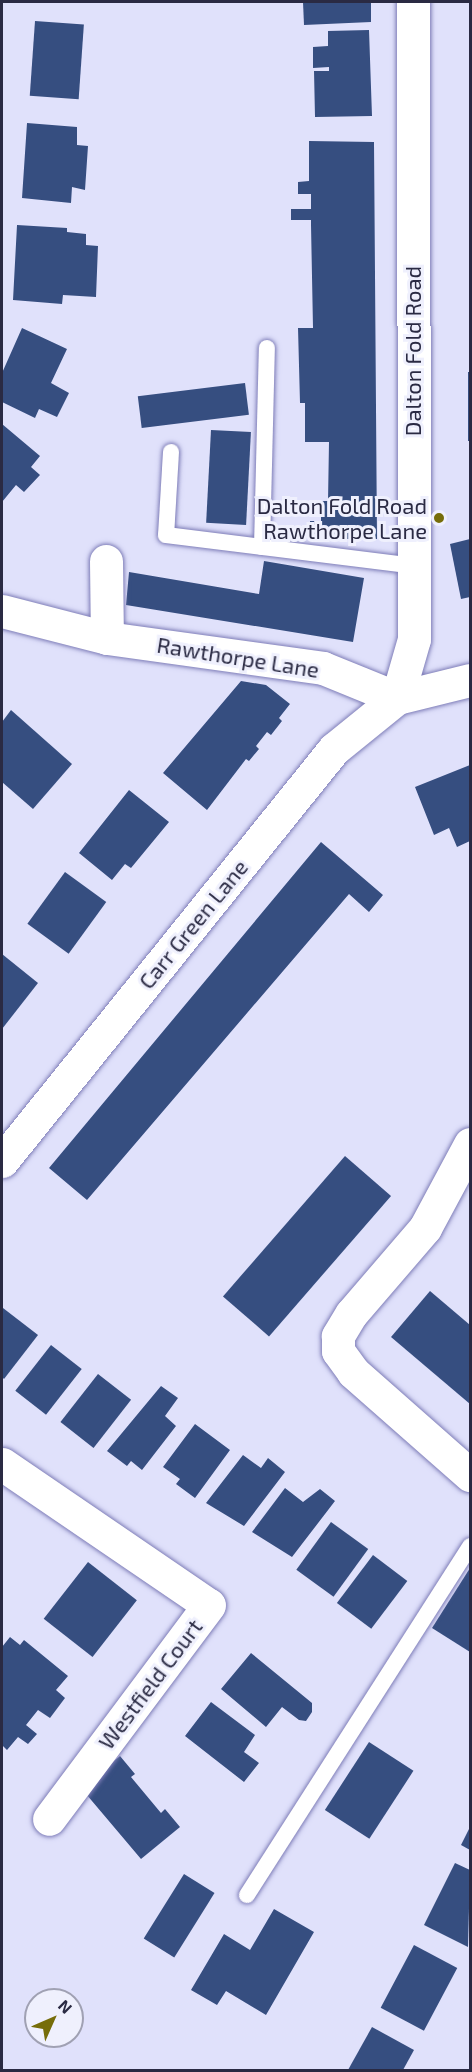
<!DOCTYPE html>
<html>
<head>
<meta charset="utf-8">
<style>
	body { margin:0 }
	#map { position:relative; width:472px; height:2072px; overflow:hidden; background:#e0e1fb; font-family:"Exo 2",sans-serif }
	div>[style] { position:absolute }
	.building>* { inset:0; background:#364e80; transform-origin:0 0 }
	.roads { filter:drop-shadow(0 0 2px #7e7db8) drop-shadow(0 0 2px #7e7db8) }
	.lane>* { height:16px; margin:-8px; padding:0 8px; transform-origin:8px; border-radius:8px; background:#fff }
	.street>* { height:33px; margin:-16.5px; padding:0 16.5px; transform-origin:16.5px; border-radius:16.5px; background:#fff }
	.dots>* { width:16px; height:16px; translate:-50% -50%; box-sizing:border-box; border:3px solid #eff0fd; border-radius:50% }
	span { translate:-50% -50%; white-space:nowrap; text-align:center; line-height:1.15; -webkit-text-stroke:6px #eff0fd; paint-order:stroke }
	.street-label { font-size:22px; color:#2a2a43 }
	.poi-label { font-size:22px; color:#2a2a43 }
	.right { translate:-100% -50%; text-align:right }
	.frame { position:absolute; inset:0; border:3px solid #2a2a43; pointer-events:none }
	.north { position:absolute; left:24px; top:1988px; width:60px; height:60px; box-sizing:border-box; background:#eff0fd; border:2px solid #a0a1b3; border-radius:50%; rotate:45deg; font-size:16px; font-weight:700; line-height:24px; text-align:center; color:#2a2a43 }
	.north::after { content:''; display:block; margin:auto; width:21px; height:27px; background:#766d0a; clip-path:polygon(50% 0,100% 100%,50% 72%,0 100%) }
</style>
</head>
<body>
<div id="map">
	<div class="building">
		<div style="clip-path:polygon(303px 2px,371px 2px,371px 22px,304px 25px)"></div>
		<div style="left:35px;top:21px;width:49px;height:75px;rotate:4deg"></div>
		<div style="clip-path:polygon(369px 30px,372px 116px,315px 117px,314px 71px,329px 71px,329px 67px,313px 68px,313px 47px,328px 46px,328px 31px)"></div>
		<div style="clip-path:polygon(27px 123px,77px 127px,77px 145px,88px 146px,85px 190px,72px 187px,71px 203px,22px 198px)"></div>
		<div style="clip-path:polygon(309px 141px,374px 142px,377px 539px,310px 539px,310px 521px,321px 521px,321px 501px,328px 501px,329px 442px,305px 442px,305px 403px,300px 403px,298px 328px,313px 328px,311px 225px,311px 220px,291px 220px,291px 209px,311px 209px,311px 194px,298px 194px,298px 182px,309px 181px)"></div>
		<div style="clip-path:polygon(17px 225px,67px 228px,67px 232px,86px 234px,86px 245px,98px 246px,96px 297px,63px 295px,62px 304px,13px 300px)"></div>
		<div style="clip-path:polygon(22px 328px,67px 349px,51px 383px,69px 393px,57px 417px,39px 409px,35px 418px,2px 402px,2px 373px)"></div>
		<div style="left:468px;top:372px;width:2px;height:69px"></div>
		<div style="left:245px;top:383px;width:32px;height:108px;rotate:83deg"></div>
		<div style="clip-path:polygon(2px 424px,40px 456px,31px 467px,40px 475px,24px 492px,16px 485px,2px 502px)"></div>
		<div style="left:211px;top:430px;width:40px;height:93px;rotate:3deg"></div>
		<div style="clip-path:polygon(470px 539px,470px 597px,461px 599px,450px 544px)"></div>
		<div style="clip-path:polygon(264px 561px,364px 578px,353px 642px,126px 605px,129px 572px,259px 594px)"></div>
		<div style="clip-path:polygon(241px 681px,266px 685px,290px 704px,279px 718px,282px 721px,271px 735px,267px 732px,256px 746px,259px 749px,249px 761px,246px 759px,207px 810px,163px 773px)"></div>
		<div style="clip-path:polygon(11px 710px,72px 764px,33px 809px,2px 782px,2px 722px)"></div>
		<div style="clip-path:polygon(470px 765px,470px 841px,457px 847px,449px 828px,434px 835px,415px 787px)"></div>
		<div style="clip-path:polygon(129px 790px,169px 822px,131px 868px,125px 864px,112px 880px,79px 853px)"></div>
		<div style="clip-path:polygon(321px 842px,383px 895px,369px 912px,349px 894px,87px 1200px,49px 1168px)"></div>
		<div style="left:65px;top:872px;width:51px;height:64px;rotate:36deg"></div>
		<div style="clip-path:polygon(2px 954px,38px 983px,2px 1029px)"></div>
		<div style="left:345px;top:1156px;width:61px;height:186px;rotate:41deg"></div>
		<div style="clip-path:polygon(430px 1291px,470px 1325px,470px 1404px,391px 1337px)"></div>
		<div style="clip-path:polygon(3px 1308px,38px 1335px,4px 1379px,2px 1377px)"></div>
		<div style="left:51px;top:1345px;width:39px;height:58px;rotate:38deg"></div>
		<div style="left:98px;top:1374px;width:42px;height:61px;rotate:38deg"></div>
		<div style="clip-path:polygon(161px 1386px,178px 1398px,165px 1416px,176px 1426px,142px 1470px,131px 1461px,127px 1466px,107px 1451px)"></div>
		<div style="clip-path:polygon(195px 1424px,230px 1450px,195px 1498px,176px 1484px,180px 1479px,163px 1467px)"></div>
		<div style="clip-path:polygon(243px 1455px,261px 1468px,268px 1458px,285px 1472px,244px 1526px,206px 1503px)"></div>
		<div style="clip-path:polygon(285px 1488px,303px 1502px,320px 1489px,335px 1501px,292px 1557px,252px 1532px)"></div>
		<div style="left:331px;top:1522px;width:46px;height:59px;rotate:36deg"></div>
		<div style="left:373px;top:1555px;width:43px;height:60px;rotate:37deg"></div>
		<div style="left:88px;top:1562px;width:62px;height:72px;rotate:38deg"></div>
		<div style="clip-path:polygon(470px 1568px,470px 1652px,432px 1628px)"></div>
		<div style="clip-path:polygon(10px 1637px,20px 1645px,24px 1640px,68px 1676px,56px 1690px,65px 1698px,50px 1718px,38px 1710px,26px 1725px,37px 1734px,28px 1744px,18px 1737px,7px 1750px,2px 1745px,2px 1647px)"></div>
		<div style="clip-path:polygon(251px 1653px,312px 1703px,312px 1712px,306px 1721px,299px 1720px,282px 1707px,266px 1727px,221px 1689px)"></div>
		<div style="clip-path:polygon(211px 1702px,255px 1735px,244px 1752px,259px 1763px,244px 1782px,185px 1736px)"></div>
		<div style="left:369px;top:1742px;width:53px;height:81px;rotate:33deg"></div>
		<div style="clip-path:polygon(120px 1756px,135px 1774px,131px 1777px,161px 1813px,165px 1809px,180px 1827px,141px 1859px,81px 1788px)"></div>
		<div style="clip-path:polygon(470px 1827px,470px 1850px,461px 1845px)"></div>
		<div style="clip-path:polygon(455px 1863px,470px 1870px,468px 1947px,424px 1925px)"></div>
		<div style="left:184px;top:1874px;width:36px;height:76px;rotate:32deg"></div>
		<div style="clip-path:polygon(274px 1909px,314px 1932px,266px 2015px,226px 1991px,217px 2005px,191px 1990px,224px 1934px,250px 1950px)"></div>
		<div style="left:414px;top:1945px;width:49px;height:71px;rotate:28deg"></div>
		<div style="clip-path:polygon(372px 2027px,414px 2050px,403px 2070px,348px 2070px)"></div>
	</div>
	<div class="roads">
		<div class="lane">
			<div style="left:171px;top:452px;width:83px;rotate:93.4deg"></div>
			<div style="left:166px;top:535px;width:250px;rotate:7.1deg"></div>
			<div style="left:262px;top:547px;width:199px;rotate:-88.6deg"></div>
			<div style="left:247px;top:1895px;width:414px;rotate:-57.4deg"></div>
		</div>
		<div class="street">
			<div style="left:106px;top:561px;width:77px;rotate:89.3deg"></div>
			<div style="left:2px;top:611px;width:108px;rotate:14.4deg"></div>
			<div style="left:107px;top:638px;width:218px;rotate:7.9deg"></div>
			<div style="left:323px;top:668px;width:80px;rotate:22.1deg"></div>
			<div style="left:397px;top:698px;width:75px;rotate:-13.9deg"></div>
			<div style="left:397px;top:698px;width:61px;rotate:-73.9deg"></div>
			<div style="left:414px;top:639px;width:637px;rotate:-90.09deg"></div>
			<div style="left:470px;top:1144px;width:95px;rotate:118.2deg"></div>
			<div style="left:425px;top:1228px;width:113px;rotate:130.7deg"></div>
			<div style="left:351px;top:1314px;width:26px;rotate:121deg"></div>
			<div style="left:338px;top:1336px;width:15px;rotate:90deg"></div>
			<div style="left:338px;top:1351px;width:26px;rotate:54deg"></div>
			<div style="left:353px;top:1372px;width:156px;rotate:41.4deg"></div>
			<div style="left:2px;top:1161px;width:529px;rotate:-51.14deg"></div>
			<div style="left:334px;top:749px;width:81px;rotate:-39deg"></div>
			<div style="left:2px;top:1464px;width:250px;rotate:34.3deg"></div>
			<div style="left:209px;top:1605px;width:267px;rotate:126.8deg"></div>
		</div>
	</div>
	<div class="dots">
		<div style="left:439px;top:518px;background:#766d0a"></div>
	</div>
	<div class="street-label">
		<span style="left:413px;top:351px;rotate:-90deg">Dalton Fold Road</span>
		<span style="left:238px;top:657px;rotate:9deg">Rawthorpe Lane</span>
		<span style="left:193px;top:924px;rotate:-51deg">Carr Green Lane</span>
		<span style="left:150px;top:1684px;rotate:-53deg">Westfield Court</span>
	</div>
	<div class="poi-label">
		<span class="right" style="left:427px;top:518px">Dalton Fold Road<br>Rawthorpe Lane</span>
	</div>
	<div class="frame"></div>
	<div class="north">N</div>
</div>
</body>
</html>
